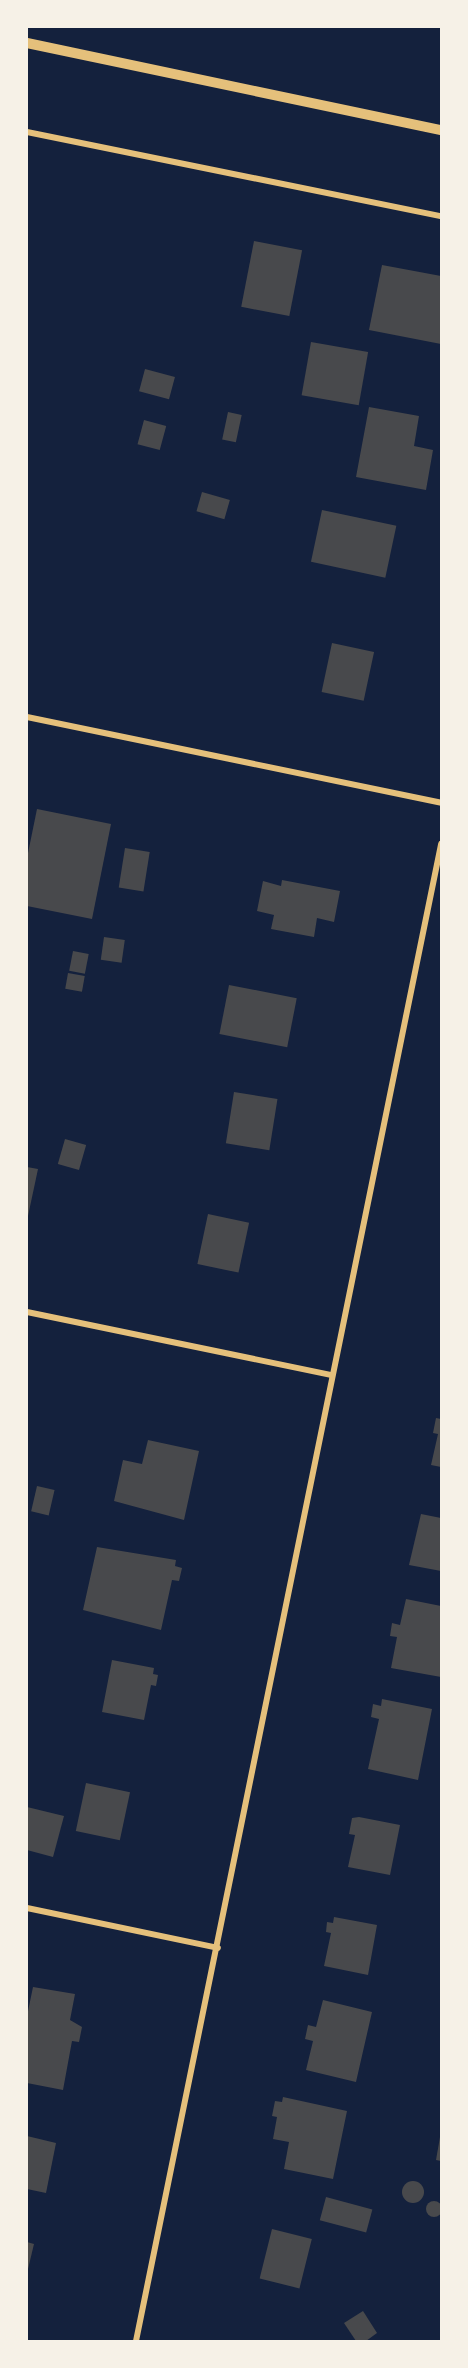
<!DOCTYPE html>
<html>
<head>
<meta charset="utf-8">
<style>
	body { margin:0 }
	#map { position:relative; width:468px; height:2368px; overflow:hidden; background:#14213d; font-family:Manrope,sans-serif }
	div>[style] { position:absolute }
	.building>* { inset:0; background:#48494c; transform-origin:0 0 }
	.round { border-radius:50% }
	.minor>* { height:6px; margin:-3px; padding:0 3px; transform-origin:3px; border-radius:3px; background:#e5c07b }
	.tertiary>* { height:10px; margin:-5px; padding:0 5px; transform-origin:5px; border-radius:5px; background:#e5c07b }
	span { translate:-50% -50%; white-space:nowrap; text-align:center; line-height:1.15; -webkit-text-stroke:5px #f6f1e7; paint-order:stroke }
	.frame { position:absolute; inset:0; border:28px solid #f6f1e7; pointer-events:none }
</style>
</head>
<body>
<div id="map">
	<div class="building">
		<div style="left:254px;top:241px;width:49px;height:67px;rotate:11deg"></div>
		<div style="clip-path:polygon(382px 265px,441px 276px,441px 344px,369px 330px)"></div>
		<div style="left:311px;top:342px;width:58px;height:54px;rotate:10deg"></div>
		<div style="left:145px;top:369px;width:31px;height:23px;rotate:15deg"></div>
		<div style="clip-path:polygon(369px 407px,419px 416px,414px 446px,433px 450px,426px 490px,356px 477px)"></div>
		<div style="left:228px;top:412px;width:14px;height:28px;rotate:12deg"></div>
		<div style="left:144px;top:420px;width:23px;height:25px;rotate:15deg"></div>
		<div style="left:202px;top:492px;width:29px;height:20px;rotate:16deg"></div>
		<div style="left:322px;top:510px;width:76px;height:53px;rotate:12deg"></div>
		<div style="left:332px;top:643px;width:43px;height:50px;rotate:12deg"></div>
		<div style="clip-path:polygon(37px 809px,111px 824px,92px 919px,27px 906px,27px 858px)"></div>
		<div style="left:125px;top:848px;width:25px;height:40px;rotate:9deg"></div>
		<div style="clip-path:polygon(282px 880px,340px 891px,334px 922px,317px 918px,314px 937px,271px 929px,274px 915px,257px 911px,263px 881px,281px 886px)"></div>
		<div style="left:104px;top:937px;width:21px;height:23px;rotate:8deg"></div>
		<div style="left:73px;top:951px;width:16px;height:20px;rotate:11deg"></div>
		<div style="left:68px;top:973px;width:17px;height:16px;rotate:10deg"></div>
		<div style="left:229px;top:985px;width:69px;height:50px;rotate:11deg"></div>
		<div style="left:234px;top:1092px;width:44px;height:52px;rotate:9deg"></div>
		<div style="left:65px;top:1139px;width:22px;height:26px;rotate:16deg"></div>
		<div style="clip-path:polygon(27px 1167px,38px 1169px,28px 1216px,27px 1216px)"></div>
		<div style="left:208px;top:1214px;width:42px;height:51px;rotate:12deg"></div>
		<div style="clip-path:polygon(436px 1418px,441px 1419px,441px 1467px,431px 1465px,438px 1434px,433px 1433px)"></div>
		<div style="clip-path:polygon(148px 1440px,199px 1451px,184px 1520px,114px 1501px,123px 1460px,142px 1464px)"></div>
		<div style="left:37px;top:1486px;width:18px;height:26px;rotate:13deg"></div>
		<div style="clip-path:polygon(421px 1514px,441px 1518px,441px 1571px,409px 1565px)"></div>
		<div style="clip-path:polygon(97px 1547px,176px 1560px,175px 1566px,182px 1568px,179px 1581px,172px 1580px,161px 1630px,83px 1610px)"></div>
		<div style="clip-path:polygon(406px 1599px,441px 1606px,441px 1677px,391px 1668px,397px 1637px,390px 1636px,392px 1623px,400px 1625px)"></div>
		<div style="clip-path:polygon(112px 1660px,154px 1668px,153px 1674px,158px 1675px,156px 1686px,151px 1685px,144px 1720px,102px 1712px)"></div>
		<div style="clip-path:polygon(382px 1699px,432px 1709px,418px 1780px,368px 1769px,379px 1719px,371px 1717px,373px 1704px,381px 1706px)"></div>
		<div style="left:86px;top:1783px;width:45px;height:49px;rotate:12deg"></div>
		<div style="clip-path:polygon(27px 1807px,64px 1816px,53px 1857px,27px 1850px)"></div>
		<div style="clip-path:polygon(359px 1817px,400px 1825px,390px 1875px,348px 1867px,355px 1835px,349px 1834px,352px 1818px)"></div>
		<div style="clip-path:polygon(334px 1917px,377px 1925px,368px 1975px,324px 1966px,331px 1933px,326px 1932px,327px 1922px,333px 1923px)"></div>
		<div style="clip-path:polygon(33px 1987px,75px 1994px,70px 2020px,82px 2027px,79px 2042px,72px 2041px,63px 2090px,27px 2083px,27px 2016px)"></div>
		<div style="clip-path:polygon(323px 2000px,372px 2012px,356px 2082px,306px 2070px,313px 2041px,305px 2039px,308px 2025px,316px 2027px)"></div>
		<div style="clip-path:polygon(283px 2097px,347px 2111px,333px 2179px,284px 2169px,289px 2142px,273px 2139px,277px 2117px,272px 2116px,275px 2101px,282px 2102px)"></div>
		<div style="clip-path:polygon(27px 2136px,56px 2143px,46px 2193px,27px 2189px)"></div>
		<div style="clip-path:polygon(440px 2137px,441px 2137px,441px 2161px,436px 2160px)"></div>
		<div class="round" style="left:402px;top:2181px;width:22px;height:22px"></div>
		<div style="left:326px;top:2197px;width:48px;height:24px;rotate:15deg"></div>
		<div class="round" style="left:426px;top:2201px;width:16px;height:16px"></div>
		<div style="left:272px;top:2229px;width:41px;height:51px;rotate:14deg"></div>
		<div style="clip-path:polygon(27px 2242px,34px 2244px,28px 2269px,27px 2269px)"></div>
		<div style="clip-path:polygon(363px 2311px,377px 2333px,366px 2341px,356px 2341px,344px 2323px)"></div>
	</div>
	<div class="minor">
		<div style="left:27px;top:132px;width:422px;rotate:11.5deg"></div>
		<div style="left:27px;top:717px;width:423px;rotate:11.7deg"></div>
		<div style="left:27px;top:1312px;width:310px;rotate:11.7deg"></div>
		<div style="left:27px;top:1908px;width:195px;rotate:11.8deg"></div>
		<div style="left:136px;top:2341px;width:1528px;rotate:-78.48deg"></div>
	</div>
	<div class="tertiary">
		<div style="left:27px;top:43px;width:423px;rotate:11.9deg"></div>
	</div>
	<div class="frame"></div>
</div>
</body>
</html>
